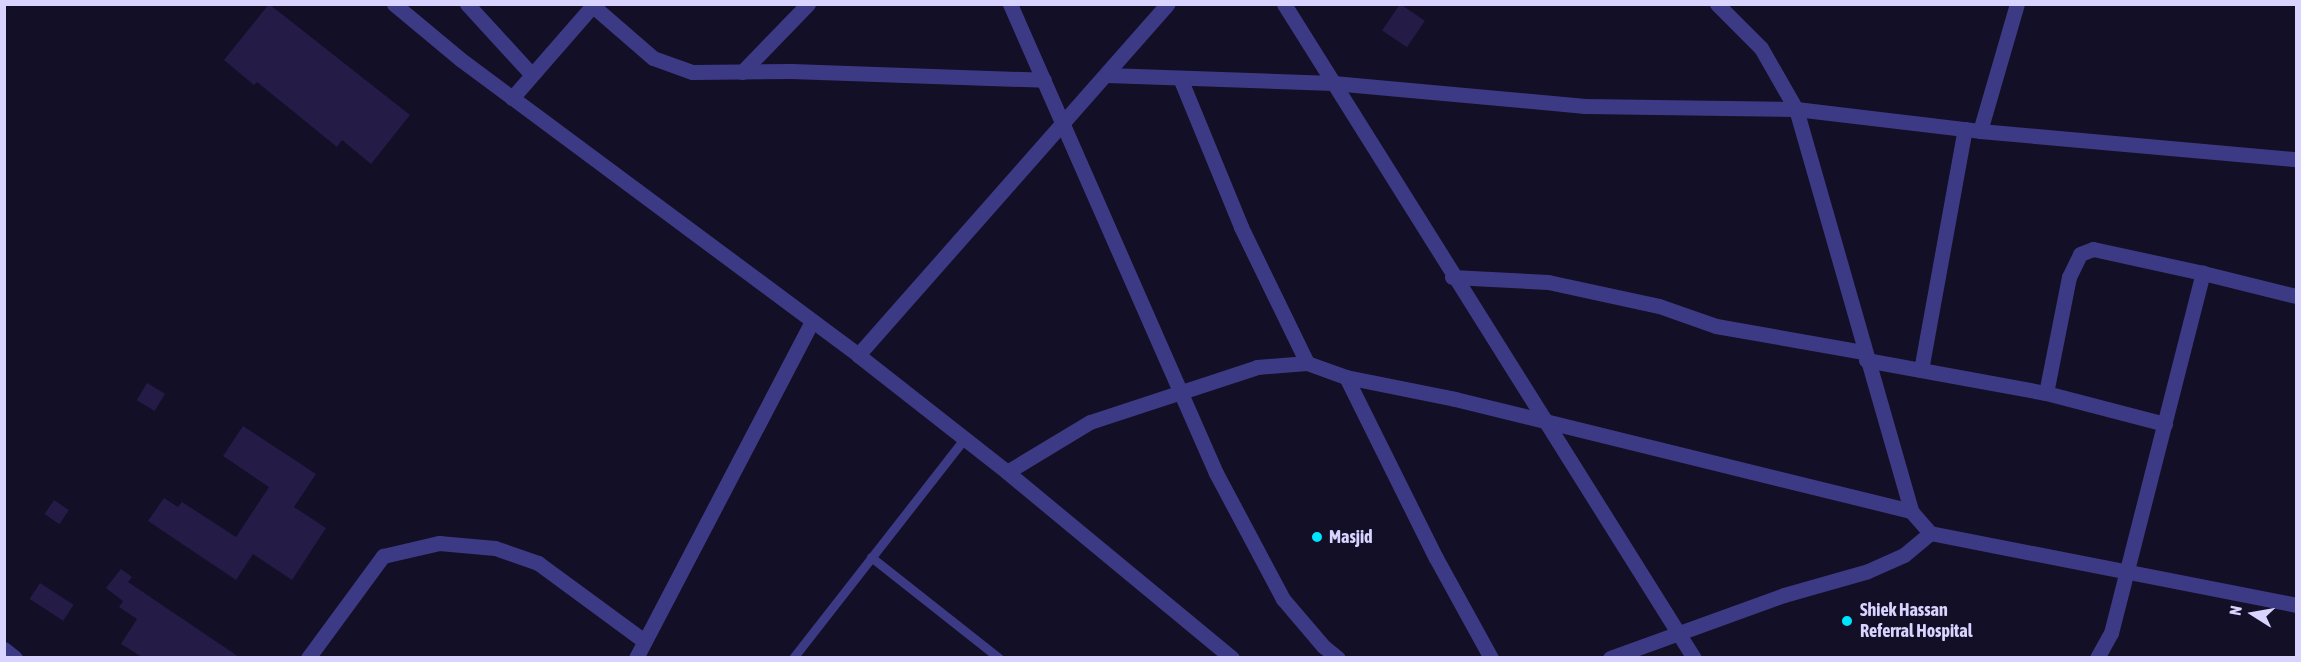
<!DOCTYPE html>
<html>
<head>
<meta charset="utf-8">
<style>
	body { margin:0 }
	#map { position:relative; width:2301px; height:662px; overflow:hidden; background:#130f26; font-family:"Asap Condensed",sans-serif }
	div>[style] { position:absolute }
	.building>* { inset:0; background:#241b47; transform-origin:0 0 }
	.service>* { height:9px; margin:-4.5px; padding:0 4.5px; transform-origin:4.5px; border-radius:4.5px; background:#3d3a85 }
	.minor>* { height:15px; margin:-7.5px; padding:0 7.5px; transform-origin:7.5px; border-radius:7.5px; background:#3d3a85 }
	.dots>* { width:16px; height:16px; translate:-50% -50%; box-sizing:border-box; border:3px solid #130f26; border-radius:50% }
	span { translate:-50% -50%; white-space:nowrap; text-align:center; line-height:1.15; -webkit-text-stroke:4.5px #130f26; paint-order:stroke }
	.poi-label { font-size:18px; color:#d9d4ff; font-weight:700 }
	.left { translate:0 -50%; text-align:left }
	.frame { position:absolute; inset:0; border:6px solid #d9d4ff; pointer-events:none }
	.north { position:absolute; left:2223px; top:584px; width:60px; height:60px; -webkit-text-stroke:4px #130f26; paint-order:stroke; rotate:281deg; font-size:16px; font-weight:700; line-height:24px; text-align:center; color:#d9d4ff }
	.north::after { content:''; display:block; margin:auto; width:21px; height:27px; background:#d9d4ff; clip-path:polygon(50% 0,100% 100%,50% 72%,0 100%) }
</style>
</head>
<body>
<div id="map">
	<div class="building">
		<div style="clip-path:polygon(269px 4px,410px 115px,371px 164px,342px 140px,337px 147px,257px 82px,254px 85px,224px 60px)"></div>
		<div style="left:1400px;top:4px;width:30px;height:32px;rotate:34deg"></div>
		<div style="left:147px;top:383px;width:21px;height:20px;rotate:31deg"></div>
		<div style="clip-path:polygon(243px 426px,316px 474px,294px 507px,326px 528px,292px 580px,253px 554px,236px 580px,148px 521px,164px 498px,178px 507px,182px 502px,236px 537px,269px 487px,223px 456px)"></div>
		<div style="left:54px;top:500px;width:18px;height:17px;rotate:34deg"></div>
		<div style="clip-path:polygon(121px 569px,132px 577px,128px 582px,239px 657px,142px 657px,121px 644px,137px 619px,119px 607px,123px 601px,106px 588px)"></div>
		<div style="left:40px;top:583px;width:40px;height:19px;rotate:33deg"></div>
	</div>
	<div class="service">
		<div style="left:871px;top:557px;width:163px;rotate:38.3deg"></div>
		<div style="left:793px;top:658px;width:279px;rotate:-52deg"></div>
	</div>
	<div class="minor">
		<div style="left:394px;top:4px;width:86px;rotate:39.8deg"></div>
		<div style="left:460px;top:59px;width:496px;rotate:36.6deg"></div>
		<div style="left:858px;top:355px;width:189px;rotate:38.1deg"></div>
		<div style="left:1007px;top:472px;width:292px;rotate:39.6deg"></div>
		<div style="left:467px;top:4px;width:96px;rotate:47.5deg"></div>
		<div style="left:1010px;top:4px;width:512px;rotate:66.29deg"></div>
		<div style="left:1216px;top:473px;width:143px;rotate:62deg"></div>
		<div style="left:1283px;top:599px;width:62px;rotate:49.6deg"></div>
		<div style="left:1323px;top:646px;width:19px;rotate:39deg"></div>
		<div style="left:1284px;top:4px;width:772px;rotate:57.92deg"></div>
		<div style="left:1717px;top:4px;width:62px;rotate:45deg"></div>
		<div style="left:1761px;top:48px;width:70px;rotate:60.2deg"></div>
		<div style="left:1796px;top:109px;width:418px;rotate:74deg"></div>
		<div style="left:1911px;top:511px;width:29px;rotate:49deg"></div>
		<div style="left:1930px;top:533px;width:373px;rotate:11.1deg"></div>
		<div style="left:593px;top:6px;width:79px;rotate:40.9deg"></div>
		<div style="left:653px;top:58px;width:41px;rotate:19.7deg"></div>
		<div style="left:692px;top:72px;width:99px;rotate:-0.6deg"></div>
		<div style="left:791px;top:71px;width:253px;rotate:2deg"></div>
		<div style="left:742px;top:72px;width:95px;rotate:-45.9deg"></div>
		<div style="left:1107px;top:75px;width:226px;rotate:2deg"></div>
		<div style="left:1333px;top:83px;width:253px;rotate:5.2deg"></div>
		<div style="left:1585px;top:106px;width:211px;rotate:0.8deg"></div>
		<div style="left:1796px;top:109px;width:185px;rotate:6.8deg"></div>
		<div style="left:1980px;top:131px;width:317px;rotate:5.1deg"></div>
		<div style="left:1180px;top:78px;width:161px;rotate:67.7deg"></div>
		<div style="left:1241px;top:227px;width:151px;rotate:64.1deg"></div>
		<div style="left:512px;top:98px;width:125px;rotate:-48.9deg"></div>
		<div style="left:1980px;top:131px;width:132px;rotate:-73.8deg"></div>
		<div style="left:1452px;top:277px;width:96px;rotate:3deg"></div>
		<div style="left:1548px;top:282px;width:114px;rotate:12.2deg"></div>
		<div style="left:1659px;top:306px;width:60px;rotate:19.3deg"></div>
		<div style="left:1716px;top:326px;width:150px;rotate:10deg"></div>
		<div style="left:858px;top:355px;width:468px;rotate:-48.6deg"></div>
		<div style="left:1866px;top:360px;width:183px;rotate:10.4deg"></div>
		<div style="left:2046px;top:393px;width:123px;rotate:14.6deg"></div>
		<div style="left:1921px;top:370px;width:245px;rotate:-79.7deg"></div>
		<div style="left:1346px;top:377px;width:202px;rotate:63.6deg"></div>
		<div style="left:1436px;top:558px;width:114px;rotate:61.2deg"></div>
		<div style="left:2046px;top:393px;width:118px;rotate:-78.8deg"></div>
		<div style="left:2069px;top:277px;width:25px;rotate:-64deg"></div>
		<div style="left:2080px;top:254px;width:14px;rotate:-21deg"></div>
		<div style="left:2093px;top:249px;width:113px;rotate:12.3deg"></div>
		<div style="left:1007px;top:472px;width:97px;rotate:-31.1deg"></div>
		<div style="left:1090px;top:422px;width:176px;rotate:-18.2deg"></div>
		<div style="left:1257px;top:367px;width:50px;rotate:-4.6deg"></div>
		<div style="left:1307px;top:363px;width:41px;rotate:19.7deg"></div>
		<div style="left:1346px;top:377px;width:111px;rotate:11.4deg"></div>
		<div style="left:1455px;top:399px;width:470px;rotate:13.8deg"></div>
		<div style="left:4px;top:649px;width:14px;rotate:39deg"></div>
		<div style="left:308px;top:658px;width:127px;rotate:-53.7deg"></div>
		<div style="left:383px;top:556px;width:57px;rotate:-13.1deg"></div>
		<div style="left:439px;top:543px;width:56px;rotate:5.1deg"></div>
		<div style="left:495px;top:548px;width:46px;rotate:19.2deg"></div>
		<div style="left:538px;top:563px;width:132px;rotate:36.3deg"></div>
		<div style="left:636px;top:658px;width:380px;rotate:-62.4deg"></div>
		<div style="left:1610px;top:658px;width:185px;rotate:-19.9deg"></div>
		<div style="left:1784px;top:595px;width:87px;rotate:-15.9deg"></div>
		<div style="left:1868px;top:571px;width:39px;rotate:-24deg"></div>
		<div style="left:1904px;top:555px;width:34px;rotate:-40deg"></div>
		<div style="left:2097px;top:658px;width:29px;rotate:-61deg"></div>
		<div style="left:2111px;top:633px;width:372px;rotate:-75.7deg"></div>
		<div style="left:2203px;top:273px;width:96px;rotate:13.9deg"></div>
	</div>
	<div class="dots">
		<div style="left:1317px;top:537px;background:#00e5ff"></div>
		<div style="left:1847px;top:621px;background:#00e5ff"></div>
	</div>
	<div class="poi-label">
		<span class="left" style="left:1329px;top:537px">Masjid</span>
		<span class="left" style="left:1860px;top:621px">Shiek Hassan<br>Referral Hospital</span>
	</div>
	<div class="frame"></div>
	<div class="north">N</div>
</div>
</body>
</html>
